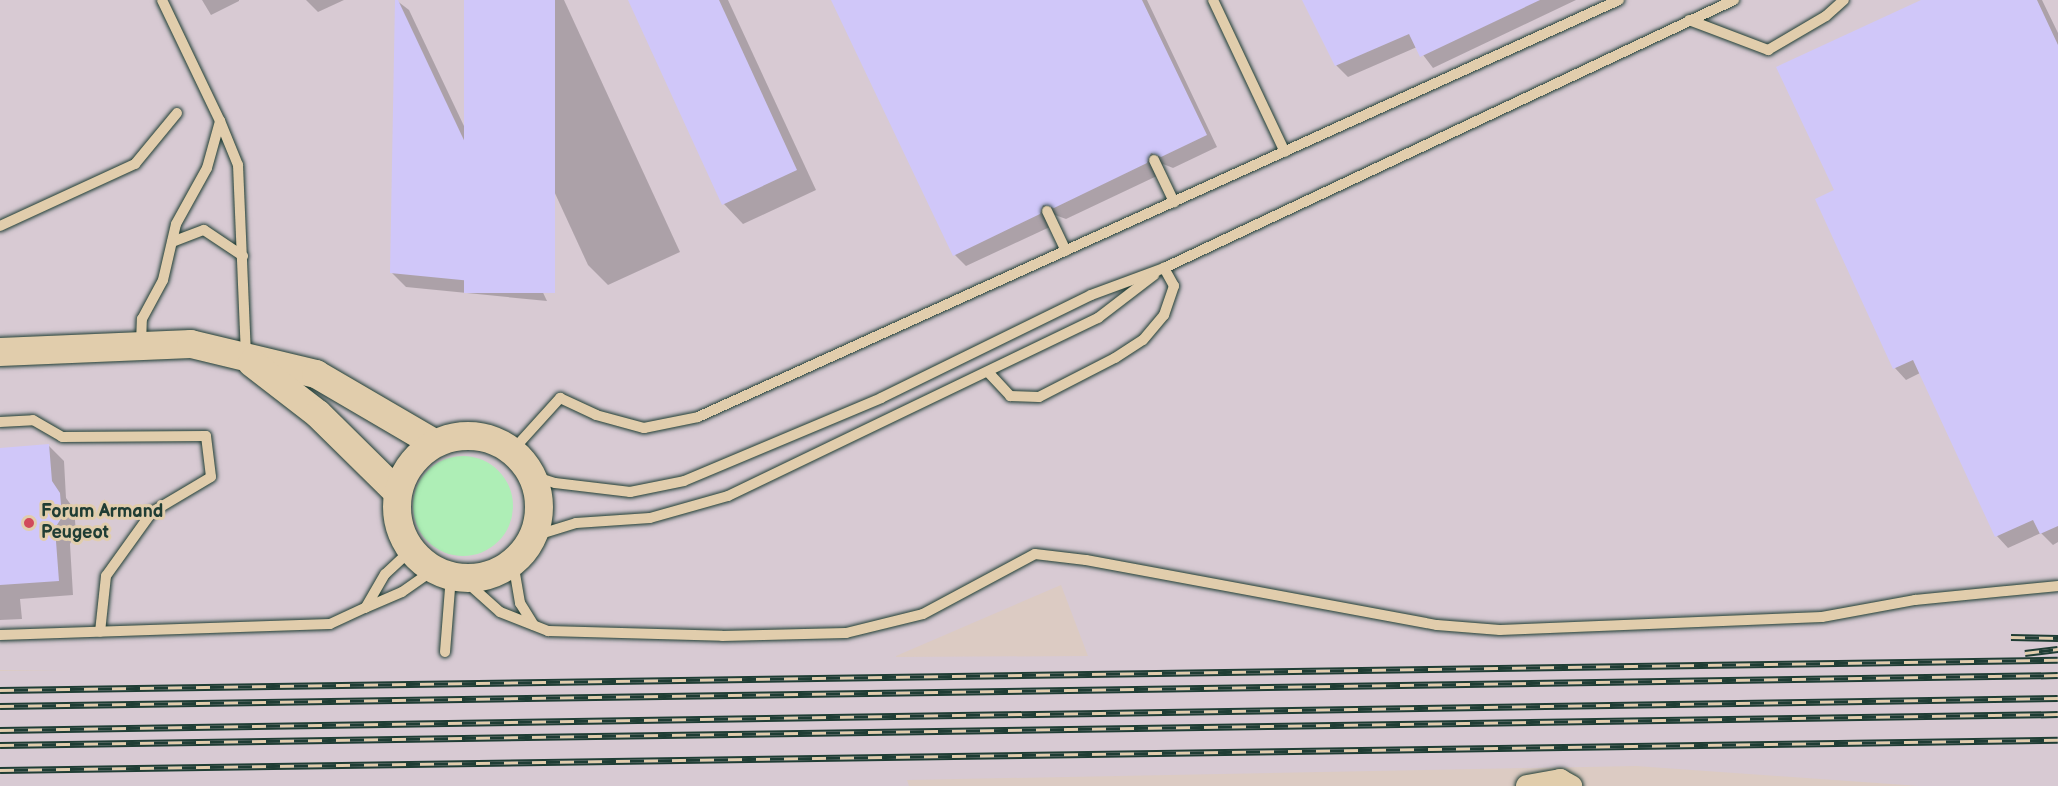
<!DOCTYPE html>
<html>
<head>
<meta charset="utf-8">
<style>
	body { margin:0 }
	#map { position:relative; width:2058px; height:786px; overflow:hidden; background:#dccbc3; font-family:"Balsamiq Sans",sans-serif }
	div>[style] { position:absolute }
	.built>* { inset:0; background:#d8cad3 }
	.green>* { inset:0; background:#aeeeb6 }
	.round { border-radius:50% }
	.shadow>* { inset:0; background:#0003 }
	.building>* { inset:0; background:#d0c7f9; transform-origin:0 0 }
	.roads { filter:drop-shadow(0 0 2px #1f3d34) drop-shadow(0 0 2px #1f3d34) }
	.service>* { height:10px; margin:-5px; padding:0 5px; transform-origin:5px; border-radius:5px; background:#e1cdac }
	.minor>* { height:22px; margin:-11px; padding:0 11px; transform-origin:11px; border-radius:11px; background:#e1cdac }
	.tertiary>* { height:28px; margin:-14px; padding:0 14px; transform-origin:14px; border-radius:14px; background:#e1cdac }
	.tertiary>.ring { margin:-14px; padding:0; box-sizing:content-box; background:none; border:28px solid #e1cdac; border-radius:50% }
	.rail>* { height:7px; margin-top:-3.5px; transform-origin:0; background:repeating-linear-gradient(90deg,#e1cdac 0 14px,#1f3d34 0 28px); box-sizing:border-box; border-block:2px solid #1f3d34 }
	.dots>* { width:16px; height:16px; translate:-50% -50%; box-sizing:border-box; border:3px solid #e1cdac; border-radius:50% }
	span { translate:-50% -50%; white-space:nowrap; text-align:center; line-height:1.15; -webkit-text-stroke:6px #e1cdac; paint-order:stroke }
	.poi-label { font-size:18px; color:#1f3d34; font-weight:700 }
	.left { translate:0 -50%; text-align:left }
</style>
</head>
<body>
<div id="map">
	<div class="built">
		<div style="clip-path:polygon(evenodd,0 0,2058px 0,2058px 786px,1919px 786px,1636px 766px,907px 780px,909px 786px,0 786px,0 671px,70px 670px,0 670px,0 0,1061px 585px,1088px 656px,896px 657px,896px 656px,1061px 585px)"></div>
	</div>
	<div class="green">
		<div class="round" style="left:413px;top:456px;width:100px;height:100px"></div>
	</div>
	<div class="shadow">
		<div style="clip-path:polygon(202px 0,239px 0,239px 1px,211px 15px)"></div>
		<div style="clip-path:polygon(306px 0,344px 0,318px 12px)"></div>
		<div style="clip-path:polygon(396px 0,409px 10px,547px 301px,406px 287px,391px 272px)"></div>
		<div style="clip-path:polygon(466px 0,564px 0,680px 252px,608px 285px,588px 265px)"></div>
		<div style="clip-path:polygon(630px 0,728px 0,816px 190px,743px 224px,724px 204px)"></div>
		<div style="clip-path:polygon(832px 0,1147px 0,1217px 147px,1173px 168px,1163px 164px,1159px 175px,1066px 219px,1055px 215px,1052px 226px,966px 266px,955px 255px)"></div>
		<div style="clip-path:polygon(1304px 0,1576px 0,1433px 68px,1417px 47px,1348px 77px,1336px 65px)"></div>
		<div style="clip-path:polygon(1924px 0,2042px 0,2058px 33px,2058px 542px,2053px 545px,2041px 533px,2008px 548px,1997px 536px,1920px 373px,1906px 380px,1895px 368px,1836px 191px)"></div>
		<div style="clip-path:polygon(49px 446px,64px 461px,66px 498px,74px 509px,76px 532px,70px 544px,73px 595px,20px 599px,22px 619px,0 620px,0 449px)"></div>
	</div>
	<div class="building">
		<div style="clip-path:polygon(395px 0,398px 0,533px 287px,390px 273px)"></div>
		<div style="left:464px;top:0;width:91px;height:293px"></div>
		<div style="clip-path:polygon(628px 0,719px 0,797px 170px,722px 205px)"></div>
		<div style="clip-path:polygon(831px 0,1142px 0,1207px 135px,1161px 157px,1151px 153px,1147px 163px,1054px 208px,1043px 205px,1040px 214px,953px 256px)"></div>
		<div style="clip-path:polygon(1302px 0,1540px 0,1420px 57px,1409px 34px,1335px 66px)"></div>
		<div style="clip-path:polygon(1921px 0,2037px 0,2058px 45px,2058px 526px,2040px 534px,2033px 520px,1995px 537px,1913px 360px,1893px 369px,1815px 199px,1834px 190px,1776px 67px)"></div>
		<div style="clip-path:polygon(49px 444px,52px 481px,60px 493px,62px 517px,55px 528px,59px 581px,0 585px,0 448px)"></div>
	</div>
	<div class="roads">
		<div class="service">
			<div style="left:162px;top:0;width:134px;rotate:64.4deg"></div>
			<div style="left:1213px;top:0;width:168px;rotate:64.7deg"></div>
			<div style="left:1689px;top:20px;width:85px;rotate:20.8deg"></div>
			<div style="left:1768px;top:50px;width:67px;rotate:-30.4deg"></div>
			<div style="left:1826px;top:16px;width:24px;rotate:-42deg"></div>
			<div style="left:1154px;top:160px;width:47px;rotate:64.5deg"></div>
			<div style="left:1047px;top:211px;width:44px;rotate:64.6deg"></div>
			<div style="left:0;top:226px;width:149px;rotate:-24.7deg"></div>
			<div style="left:135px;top:164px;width:66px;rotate:-50.5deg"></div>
			<div style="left:172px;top:242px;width:34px;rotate:-21deg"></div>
			<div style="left:204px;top:230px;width:47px;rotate:33.7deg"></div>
			<div style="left:141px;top:344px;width:25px;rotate:-88deg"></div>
			<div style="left:142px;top:319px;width:44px;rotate:-61.7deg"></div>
			<div style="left:163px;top:280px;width:57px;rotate:-76.9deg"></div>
			<div style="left:176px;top:224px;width:64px;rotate:-61deg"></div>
			<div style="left:207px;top:168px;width:49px;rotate:-74.5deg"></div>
			<div style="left:220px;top:121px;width:48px;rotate:67.8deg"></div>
			<div style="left:238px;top:165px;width:190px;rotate:87.6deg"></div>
			<div style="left:988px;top:372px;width:33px;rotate:47deg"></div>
			<div style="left:1010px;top:396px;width:29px;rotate:2deg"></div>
			<div style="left:1039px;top:397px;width:85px;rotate:-27.2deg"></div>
			<div style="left:1115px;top:358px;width:33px;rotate:-33deg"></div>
			<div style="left:1143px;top:340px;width:33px;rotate:-50deg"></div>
			<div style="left:1164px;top:315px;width:31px;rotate:-71deg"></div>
			<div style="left:1174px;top:286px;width:21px;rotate:-119deg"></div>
			<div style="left:0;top:422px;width:33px;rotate:-3deg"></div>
			<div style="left:33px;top:420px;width:34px;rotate:30deg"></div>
			<div style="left:62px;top:437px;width:144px;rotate:-0.4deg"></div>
			<div style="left:206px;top:436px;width:41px;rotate:83deg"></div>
			<div style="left:211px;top:477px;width:69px;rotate:149.3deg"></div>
			<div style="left:152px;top:512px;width:79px;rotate:125.7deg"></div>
			<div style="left:106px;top:576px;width:56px;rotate:96.1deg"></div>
			<div style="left:512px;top:451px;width:72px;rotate:-47.8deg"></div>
			<div style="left:560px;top:398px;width:40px;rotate:25deg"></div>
			<div style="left:596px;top:415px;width:50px;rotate:15.2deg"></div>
			<div style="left:644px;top:428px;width:55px;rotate:-11.5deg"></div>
			<div style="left:698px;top:417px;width:1011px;rotate:-24.36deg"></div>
			<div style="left:533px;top:476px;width:23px;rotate:18deg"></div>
			<div style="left:555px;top:483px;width:76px;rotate:6.8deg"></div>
			<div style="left:630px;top:492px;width:55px;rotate:-11.5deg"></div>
			<div style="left:684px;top:481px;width:214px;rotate:-22.8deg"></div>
			<div style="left:881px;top:398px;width:234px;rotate:-26.1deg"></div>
			<div style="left:1091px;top:295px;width:78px;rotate:-20.3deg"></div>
			<div style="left:1164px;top:268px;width:630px;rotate:-25.18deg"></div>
			<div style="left:534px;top:536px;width:44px;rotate:-17.2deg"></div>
			<div style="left:576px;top:523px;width:74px;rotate:-3.9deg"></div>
			<div style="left:650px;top:518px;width:81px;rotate:-15.8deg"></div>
			<div style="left:728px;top:496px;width:411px;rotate:-25.7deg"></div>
			<div style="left:1098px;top:318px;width:71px;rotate:-37.5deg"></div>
			<div style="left:411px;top:550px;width:35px;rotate:137deg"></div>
			<div style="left:385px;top:574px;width:39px;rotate:120deg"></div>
			<div style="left:365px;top:608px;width:40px;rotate:-23.4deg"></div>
			<div style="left:402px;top:592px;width:39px;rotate:-35deg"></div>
			<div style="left:513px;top:562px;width:42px;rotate:80.3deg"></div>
			<div style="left:520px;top:603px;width:26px;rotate:58deg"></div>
			<div style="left:462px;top:578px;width:51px;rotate:41.8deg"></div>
			<div style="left:500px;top:612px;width:52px;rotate:21.6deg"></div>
			<div style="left:548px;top:631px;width:174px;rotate:1.6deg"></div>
			<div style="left:722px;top:636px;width:124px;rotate:-1.4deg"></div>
			<div style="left:846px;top:633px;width:79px;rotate:-13.9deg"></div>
			<div style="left:923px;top:614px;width:127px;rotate:-28.2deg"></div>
			<div style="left:1035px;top:554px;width:51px;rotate:6.7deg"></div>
			<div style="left:1086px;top:560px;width:357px;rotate:10.5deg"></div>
			<div style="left:1437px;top:625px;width:63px;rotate:4.5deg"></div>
			<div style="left:1500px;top:630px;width:322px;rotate:-2.3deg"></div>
			<div style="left:1822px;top:617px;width:95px;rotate:-10.4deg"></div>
			<div style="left:1915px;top:600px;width:144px;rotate:-5.6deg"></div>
			<div style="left:0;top:635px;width:330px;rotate:-1.9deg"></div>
			<div style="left:330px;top:624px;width:38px;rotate:-25deg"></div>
			<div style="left:445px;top:652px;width:76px;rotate:-85.5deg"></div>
		</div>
		<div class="minor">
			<div style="left:1527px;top:786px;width:34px;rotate:-10deg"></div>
			<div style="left:1560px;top:780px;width:13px;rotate:29deg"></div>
		</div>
		<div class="tertiary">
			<div style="left:0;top:352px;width:191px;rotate:-2.4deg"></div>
			<div style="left:191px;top:344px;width:129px;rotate:13.5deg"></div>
			<div style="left:316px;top:374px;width:137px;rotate:30.3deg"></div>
			<div style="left:252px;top:363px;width:83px;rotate:37.7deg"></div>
			<div style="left:318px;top:414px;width:112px;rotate:44.6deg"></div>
			<div class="ring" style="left:397px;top:436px;width:114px;height:114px"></div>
		</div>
	</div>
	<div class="rail">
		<div style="left:2011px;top:637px;width:47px;rotate:1.2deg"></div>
		<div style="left:2025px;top:653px;width:33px;rotate:-7deg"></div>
		<div style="left:0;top:690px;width:2058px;rotate:-0.84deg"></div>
		<div style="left:0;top:706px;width:2058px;rotate:-0.86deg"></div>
		<div style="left:0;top:730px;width:2058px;rotate:-0.89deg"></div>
		<div style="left:0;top:745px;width:2058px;rotate:-0.86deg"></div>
		<div style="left:0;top:770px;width:2058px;rotate:-0.84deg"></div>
	</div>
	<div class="dots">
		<div style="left:29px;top:523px;background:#d1495b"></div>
	</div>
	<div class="poi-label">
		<span class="left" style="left:41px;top:523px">Forum Armand<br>Peugeot</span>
	</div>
</div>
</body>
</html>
